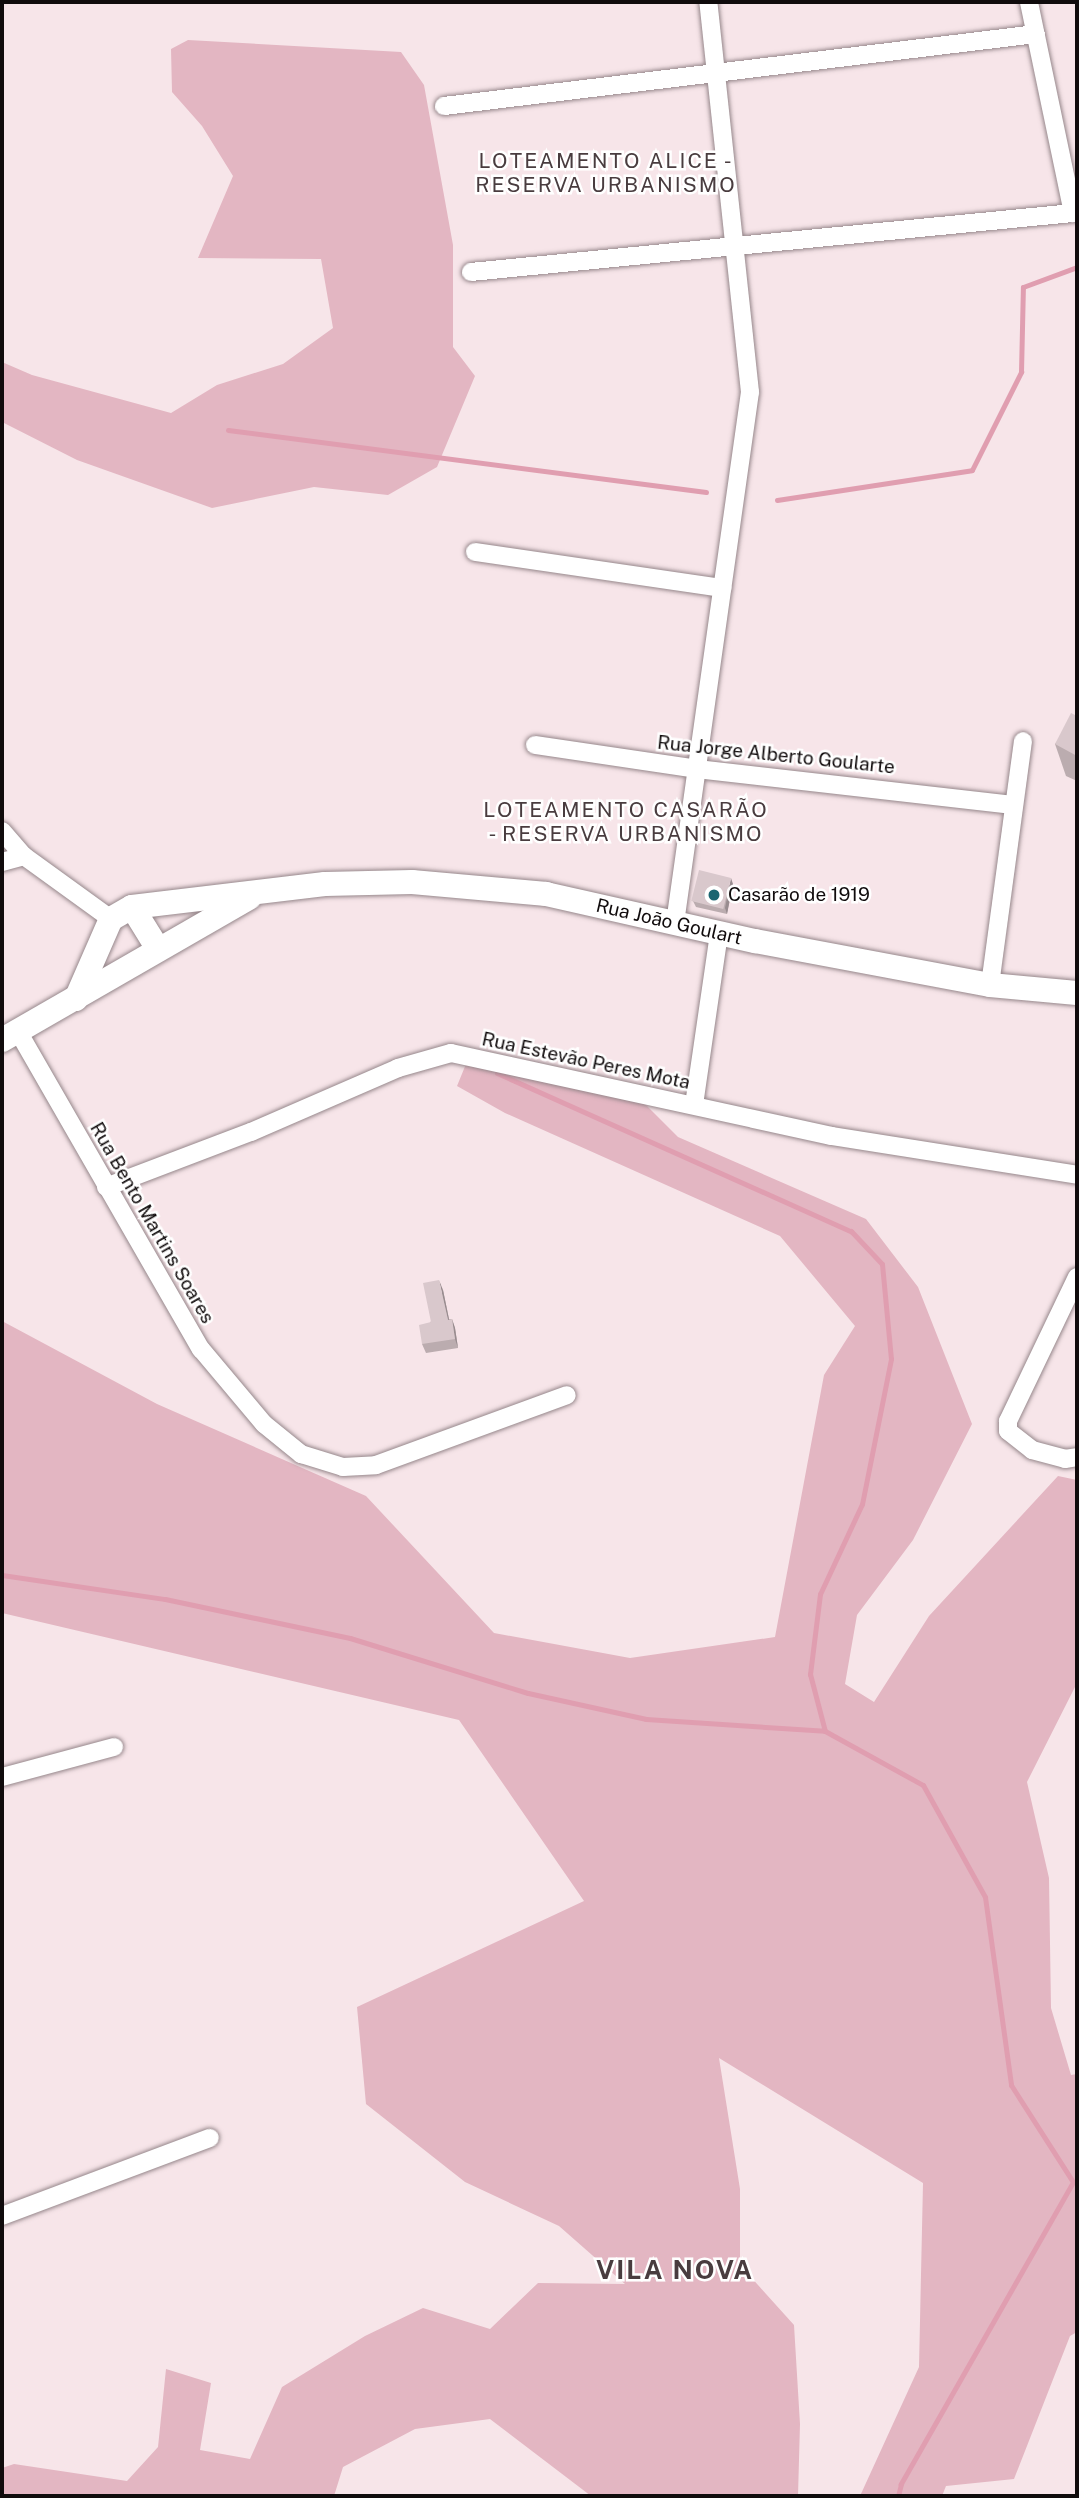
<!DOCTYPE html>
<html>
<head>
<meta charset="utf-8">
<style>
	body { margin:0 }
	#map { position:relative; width:1079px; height:2498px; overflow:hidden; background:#f7e5e9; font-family:"Public Sans",sans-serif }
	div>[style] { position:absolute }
	.green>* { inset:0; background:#e3b6c2 }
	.stream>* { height:5px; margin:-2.5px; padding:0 2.5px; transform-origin:2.5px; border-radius:2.5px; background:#e09eb0 }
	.roads { filter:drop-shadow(0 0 2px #96878b) drop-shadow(0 0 2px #96878b) }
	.street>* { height:18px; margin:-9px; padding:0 9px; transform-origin:9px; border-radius:9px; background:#fff }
	.secondary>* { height:24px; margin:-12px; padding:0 12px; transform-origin:12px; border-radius:12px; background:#fff }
	.wall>* { inset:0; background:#bbacaf }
	.shaded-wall>* { inset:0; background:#988c8f }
	.building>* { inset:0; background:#d9c8cc; transform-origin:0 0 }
	.dots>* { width:19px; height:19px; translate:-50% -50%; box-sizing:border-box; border:4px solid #fff; border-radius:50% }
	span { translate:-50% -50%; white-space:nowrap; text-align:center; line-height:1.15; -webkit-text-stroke:5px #fff; paint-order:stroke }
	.street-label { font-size:19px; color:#100b0c }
	.poi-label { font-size:19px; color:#100b0c }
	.left { translate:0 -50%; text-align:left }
	.neighbourhood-label { font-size:21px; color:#493c3f; letter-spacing:2px }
	.district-label { font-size:26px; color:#493c3f; font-weight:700; letter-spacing:2px }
	.frame { position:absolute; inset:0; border:4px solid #100b0c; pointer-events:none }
</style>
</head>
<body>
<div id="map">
	<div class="green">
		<div style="clip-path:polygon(188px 40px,401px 52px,424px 85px,453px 245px,453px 347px,475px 376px,437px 467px,388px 495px,314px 487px,212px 508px,77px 460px,2px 422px,2px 362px,32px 375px,171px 413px,217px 385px,283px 364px,333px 328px,321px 259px,198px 258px,233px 176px,202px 126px,172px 92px,171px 49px)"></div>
		<div style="clip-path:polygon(466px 1064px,643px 1102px,678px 1137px,866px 1219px,918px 1287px,972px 1424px,913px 1540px,857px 1615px,845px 1684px,874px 1702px,929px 1616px,1058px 1476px,1077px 1480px,1077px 1683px,1027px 1782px,1049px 1878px,1051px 2008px,1071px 2075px,1077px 2074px,1077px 2332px,1070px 2336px,1014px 2479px,946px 2486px,942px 2496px,860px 2496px,919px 2367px,923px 2183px,719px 2058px,740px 2189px,740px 2265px,794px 2325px,800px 2424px,798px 2496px,591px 2496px,490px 2419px,415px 2429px,343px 2467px,334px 2496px,2px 2496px,2px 2468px,14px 2464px,127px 2481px,158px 2447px,166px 2369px,211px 2383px,200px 2450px,250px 2459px,282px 2387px,365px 2336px,423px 2308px,490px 2329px,538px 2283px,625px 2284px,559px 2226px,465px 2182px,366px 2104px,357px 2007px,584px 1901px,459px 1720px,2px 1613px,2px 1321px,157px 1404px,366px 1496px,494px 1633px,630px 1658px,775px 1637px,824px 1375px,855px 1326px,780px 1236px,505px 1113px,457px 1086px)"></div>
	</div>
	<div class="stream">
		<div style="left:228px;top:430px;width:482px;rotate:7.4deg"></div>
		<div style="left:777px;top:500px;width:197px;rotate:-8.7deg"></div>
		<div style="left:972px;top:470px;width:110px;rotate:-63.4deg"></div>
		<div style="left:1021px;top:372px;width:85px;rotate:-88.7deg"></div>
		<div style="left:1023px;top:287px;width:58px;rotate:-20.3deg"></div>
		<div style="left:497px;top:1073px;width:388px;rotate:24.1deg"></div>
		<div style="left:851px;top:1231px;width:45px;rotate:46.8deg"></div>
		<div style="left:882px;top:1264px;width:95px;rotate:84.6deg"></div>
		<div style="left:891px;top:1359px;width:148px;rotate:101.3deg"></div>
		<div style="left:862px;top:1504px;width:99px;rotate:115deg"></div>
		<div style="left:820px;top:1594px;width:81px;rotate:97.1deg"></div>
		<div style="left:810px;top:1674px;width:59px;rotate:75.3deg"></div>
		<div style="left:825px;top:1731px;width:112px;rotate:28.9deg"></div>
		<div style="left:923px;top:1785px;width:128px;rotate:61deg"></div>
		<div style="left:985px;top:1897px;width:190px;rotate:82.1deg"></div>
		<div style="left:1011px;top:2085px;width:115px;rotate:57.4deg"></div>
		<div style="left:1073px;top:2182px;width:348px;rotate:119.7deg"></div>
		<div style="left:901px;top:2484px;width:12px;rotate:104deg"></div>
		<div style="left:2px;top:1575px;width:165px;rotate:8.4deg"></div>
		<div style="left:165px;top:1599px;width:189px;rotate:11.9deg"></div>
		<div style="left:350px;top:1638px;width:186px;rotate:17.2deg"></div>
		<div style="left:528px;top:1693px;width:121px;rotate:12.4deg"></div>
		<div style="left:646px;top:1719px;width:179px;rotate:3.8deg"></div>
	</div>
	<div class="roads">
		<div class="street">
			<div style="left:444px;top:106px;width:596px;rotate:-6.93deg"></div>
			<div style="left:471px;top:272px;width:605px;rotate:-5.6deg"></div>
			<div style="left:1073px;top:213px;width:216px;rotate:-101.8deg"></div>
			<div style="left:475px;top:552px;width:250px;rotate:8.3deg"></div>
			<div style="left:535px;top:745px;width:164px;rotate:8.4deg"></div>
			<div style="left:697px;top:769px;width:318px;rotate:6.5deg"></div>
			<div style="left:2px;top:831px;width:33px;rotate:49deg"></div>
			<div style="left:24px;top:856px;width:107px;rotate:35.9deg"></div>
			<div style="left:2px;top:862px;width:23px;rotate:-15deg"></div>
			<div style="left:675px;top:923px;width:536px;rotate:-81.96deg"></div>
			<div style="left:750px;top:392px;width:392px;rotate:-96.1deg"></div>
			<div style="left:990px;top:985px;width:246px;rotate:-82.3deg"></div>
			<div style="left:19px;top:1033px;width:365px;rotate:60.1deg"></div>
			<div style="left:201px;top:1349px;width:98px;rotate:50deg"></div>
			<div style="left:264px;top:1424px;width:48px;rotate:39deg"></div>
			<div style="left:301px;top:1454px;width:44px;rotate:17.2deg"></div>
			<div style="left:343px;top:1467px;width:33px;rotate:-3deg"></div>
			<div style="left:376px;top:1465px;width:203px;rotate:-20.1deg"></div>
			<div style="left:694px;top:1105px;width:173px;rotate:-81.7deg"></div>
			<div style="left:106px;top:1187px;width:155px;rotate:-20.8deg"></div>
			<div style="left:251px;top:1132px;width:160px;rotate:-23.5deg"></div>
			<div style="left:398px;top:1068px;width:55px;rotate:-15.8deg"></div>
			<div style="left:451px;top:1053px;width:390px;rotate:12.3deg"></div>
			<div style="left:832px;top:1136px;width:248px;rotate:9deg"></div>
			<div style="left:1077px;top:1277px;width:160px;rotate:115.6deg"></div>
			<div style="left:1008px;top:1421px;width:10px;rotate:90deg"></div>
			<div style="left:1008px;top:1431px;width:31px;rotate:38deg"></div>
			<div style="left:1032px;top:1450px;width:34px;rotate:15deg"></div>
			<div style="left:1065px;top:1459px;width:12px;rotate:-9deg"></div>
			<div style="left:2px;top:1777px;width:116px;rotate:-15deg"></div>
			<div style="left:2px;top:2216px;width:222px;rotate:-20.6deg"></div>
		</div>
		<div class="secondary">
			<div style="left:132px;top:907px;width:49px;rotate:58.2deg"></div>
			<div style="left:76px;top:999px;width:87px;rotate:-66.4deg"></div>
			<div style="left:111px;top:919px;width:24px;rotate:-30deg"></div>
			<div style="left:132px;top:907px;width:194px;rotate:-6.8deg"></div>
			<div style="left:325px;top:884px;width:87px;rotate:-1.3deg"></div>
			<div style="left:412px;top:882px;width:135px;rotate:5.1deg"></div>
			<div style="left:546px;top:894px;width:214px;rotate:12.7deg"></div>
			<div style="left:755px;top:941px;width:239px;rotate:10.6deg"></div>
			<div style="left:990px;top:985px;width:87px;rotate:5.3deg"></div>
			<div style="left:2px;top:1040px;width:285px;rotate:-29.9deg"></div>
		</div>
	</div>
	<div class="wall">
		<div style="clip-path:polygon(1077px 716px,1077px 781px,1066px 776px,1055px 744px)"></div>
		<div style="clip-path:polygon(733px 884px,727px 914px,696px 907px,693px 901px)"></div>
		<div style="clip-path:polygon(443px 1290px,449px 1319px,452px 1319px,455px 1328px,458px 1348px,426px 1353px,422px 1344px)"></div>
	</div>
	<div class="shaded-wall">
		<div style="clip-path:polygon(731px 878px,733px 884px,727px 914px,725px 908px)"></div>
		<div style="clip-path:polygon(439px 1280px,443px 1290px,451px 1329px,448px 1320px)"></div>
		<div style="clip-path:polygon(452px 1319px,455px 1328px,458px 1348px,455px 1339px)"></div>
	</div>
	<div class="building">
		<div style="clip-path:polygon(1071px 713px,1077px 716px,1077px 756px,1055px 744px)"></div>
		<div style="left:699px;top:870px;width:33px;height:32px;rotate:14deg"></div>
		<div style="clip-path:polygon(439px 1280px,448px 1320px,452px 1319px,455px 1339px,422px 1344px,419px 1325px,431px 1322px,423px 1283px)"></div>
	</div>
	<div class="dots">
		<div style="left:714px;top:895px;background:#1b6571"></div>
	</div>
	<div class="street-label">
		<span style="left:776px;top:755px;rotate:6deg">Rua Jorge Alberto Goularte</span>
		<span style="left:669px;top:922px;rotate:13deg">Rua João Goulart</span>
		<span style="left:586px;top:1061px;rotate:12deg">Rua Estevão Peres Mota</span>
		<span style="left:152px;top:1223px;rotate:60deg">Rua Bento Martins Soares</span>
	</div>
	<div class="poi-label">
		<span class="left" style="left:728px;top:895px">Casarão de 1919</span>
	</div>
	<div class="neighbourhood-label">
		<span style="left:606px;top:173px">LOTEAMENTO ALICE -<br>RESERVA URBANISMO</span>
		<span style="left:626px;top:822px">LOTEAMENTO CASARÃO<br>- RESERVA URBANISMO</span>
	</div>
	<div class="district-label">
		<span style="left:675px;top:2270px">VILA NOVA</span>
	</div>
	<div class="frame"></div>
</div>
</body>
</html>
